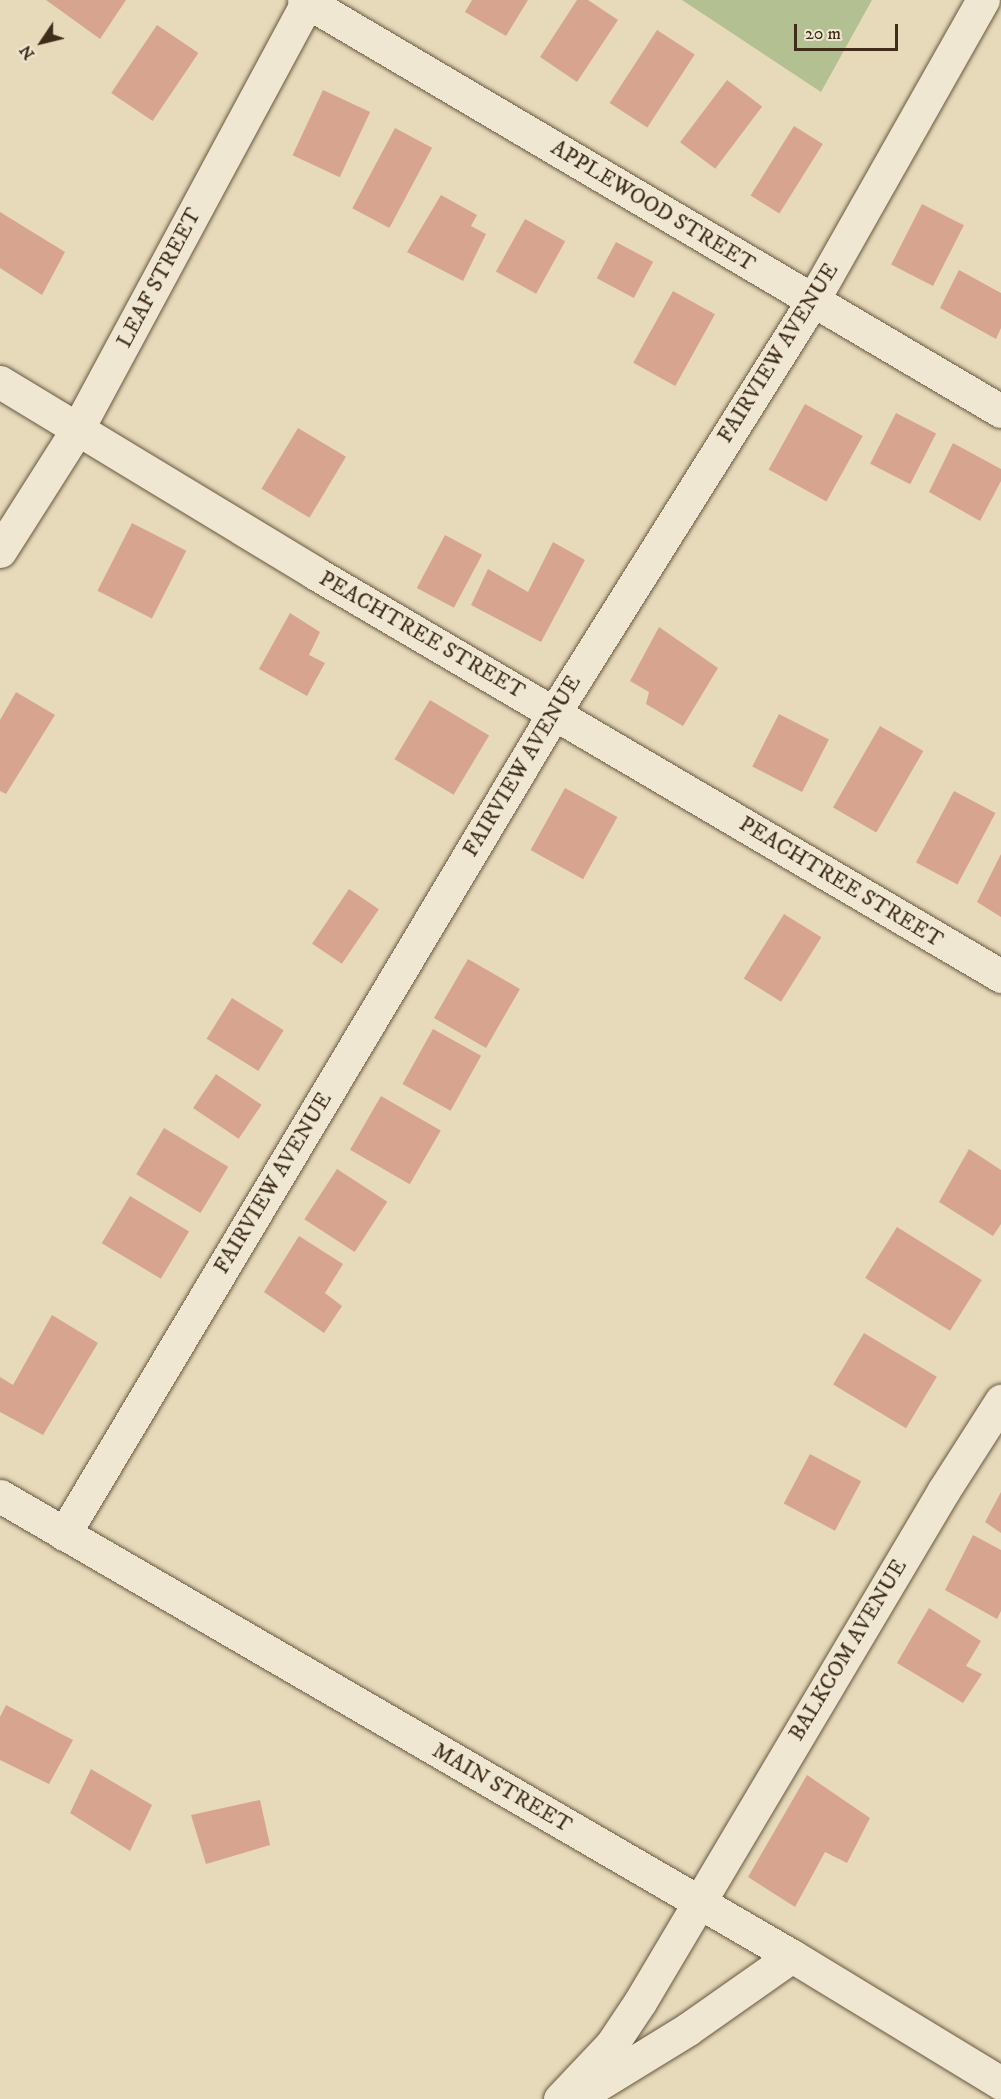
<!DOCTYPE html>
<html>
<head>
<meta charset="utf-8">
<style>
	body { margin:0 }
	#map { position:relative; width:1001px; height:2099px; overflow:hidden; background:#e7daba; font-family:"IM FELL DW Pica",serif }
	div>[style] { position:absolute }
	.green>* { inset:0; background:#b3c091 }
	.building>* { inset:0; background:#d7a58f; transform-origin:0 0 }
	.roads { filter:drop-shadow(0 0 2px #695841) drop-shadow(0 0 2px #695841) }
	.minor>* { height:33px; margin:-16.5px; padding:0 16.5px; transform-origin:16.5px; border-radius:16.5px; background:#efe7d2 }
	span { translate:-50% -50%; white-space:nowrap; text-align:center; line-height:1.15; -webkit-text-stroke:6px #efe7d2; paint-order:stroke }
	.street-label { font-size:22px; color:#3f2d19 }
	.north { position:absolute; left:12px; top:12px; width:60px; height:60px; -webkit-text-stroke:4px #efe7d2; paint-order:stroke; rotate:235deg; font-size:16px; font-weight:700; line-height:24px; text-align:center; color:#3f2d19 }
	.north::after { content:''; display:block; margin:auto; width:21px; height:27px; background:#3f2d19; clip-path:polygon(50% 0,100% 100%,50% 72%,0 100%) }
	.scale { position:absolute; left:794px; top:24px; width:104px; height:27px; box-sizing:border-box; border:3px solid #3f2d19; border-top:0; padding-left:8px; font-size:18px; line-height:21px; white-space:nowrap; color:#3f2d19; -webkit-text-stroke:4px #efe7d2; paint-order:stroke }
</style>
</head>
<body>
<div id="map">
	<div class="green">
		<div style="clip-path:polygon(682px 0,872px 0,821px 92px)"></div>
	</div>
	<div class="building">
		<div style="clip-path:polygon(46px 0,126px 0,100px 39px)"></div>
		<div style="clip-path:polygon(472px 0,528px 0,506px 36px,465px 12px)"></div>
		<div style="clip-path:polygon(577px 0,588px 0,618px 20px,577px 82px,540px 57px)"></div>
		<div style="left:157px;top:25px;width:50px;height:82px;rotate:34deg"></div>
		<div style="left:657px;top:30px;width:45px;height:87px;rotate:33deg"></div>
		<div style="left:727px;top:80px;width:44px;height:78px;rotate:37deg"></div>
		<div style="left:323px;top:90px;width:52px;height:72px;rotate:25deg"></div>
		<div style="left:794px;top:126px;width:34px;height:82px;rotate:32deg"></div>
		<div style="left:395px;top:128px;width:42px;height:91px;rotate:28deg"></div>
		<div style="clip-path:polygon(441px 195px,477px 215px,471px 226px,486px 234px,463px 281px,407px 252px)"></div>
		<div style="left:922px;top:204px;width:47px;height:68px;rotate:27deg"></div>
		<div style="clip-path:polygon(0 212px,65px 252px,42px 295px,0 268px)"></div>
		<div style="left:525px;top:219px;width:46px;height:60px;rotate:29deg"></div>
		<div style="left:616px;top:242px;width:42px;height:41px;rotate:28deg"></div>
		<div style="clip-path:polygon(959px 270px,1001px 293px,1001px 328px,996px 339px,940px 308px)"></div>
		<div style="left:673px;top:291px;width:48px;height:82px;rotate:29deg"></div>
		<div style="left:805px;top:404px;width:66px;height:75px;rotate:29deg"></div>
		<div style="left:896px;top:413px;width:45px;height:57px;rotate:27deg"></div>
		<div style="left:298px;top:428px;width:56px;height:71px;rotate:31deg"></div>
		<div style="clip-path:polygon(953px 443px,1001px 469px,1001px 481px,980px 521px,929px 492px)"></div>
		<div style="left:132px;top:523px;width:61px;height:76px;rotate:27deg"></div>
		<div style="left:445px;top:535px;width:42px;height:60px;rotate:28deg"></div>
		<div style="clip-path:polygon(553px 542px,585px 560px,541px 642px,471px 605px,488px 569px,528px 592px)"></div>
		<div style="clip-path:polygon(290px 613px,320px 632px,309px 655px,325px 663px,307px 696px,259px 669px)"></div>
		<div style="clip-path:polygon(659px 627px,718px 668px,683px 726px,646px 704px,649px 692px,630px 681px)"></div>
		<div style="clip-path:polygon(16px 692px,55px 715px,6px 794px,0 791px,0 720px)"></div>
		<div style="left:430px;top:700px;width:69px;height:69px;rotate:31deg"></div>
		<div style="left:779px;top:714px;width:56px;height:59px;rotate:27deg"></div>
		<div style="left:880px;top:726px;width:50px;height:94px;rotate:30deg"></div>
		<div style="left:565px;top:788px;width:60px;height:71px;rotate:29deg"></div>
		<div style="left:954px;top:791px;width:47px;height:81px;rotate:28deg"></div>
		<div style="clip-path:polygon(1001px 854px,1001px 917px,977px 902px)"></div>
		<div style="left:349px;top:889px;width:36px;height:66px;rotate:34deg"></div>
		<div style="left:784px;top:914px;width:44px;height:76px;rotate:32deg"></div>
		<div style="left:468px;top:959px;width:60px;height:68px;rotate:30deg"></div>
		<div style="left:232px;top:998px;width:61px;height:48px;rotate:32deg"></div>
		<div style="left:433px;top:1029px;width:55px;height:63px;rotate:29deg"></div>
		<div style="left:216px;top:1074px;width:55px;height:41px;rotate:34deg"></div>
		<div style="left:381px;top:1096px;width:69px;height:62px;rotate:30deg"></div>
		<div style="left:164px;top:1128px;width:75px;height:54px;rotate:31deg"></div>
		<div style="clip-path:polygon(969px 1149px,1001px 1170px,1001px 1224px,993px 1236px,939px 1202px)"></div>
		<div style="left:337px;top:1169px;width:60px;height:60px;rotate:33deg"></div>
		<div style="left:130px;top:1196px;width:69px;height:55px;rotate:31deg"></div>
		<div style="left:897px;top:1227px;width:100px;height:60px;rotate:32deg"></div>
		<div style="clip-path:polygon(299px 1236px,343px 1264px,325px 1293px,342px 1306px,324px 1333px,264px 1292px)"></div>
		<div style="clip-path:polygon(52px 1315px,98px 1343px,43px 1435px,0 1412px,0 1377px,13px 1385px)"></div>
		<div style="left:864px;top:1333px;width:85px;height:60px;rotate:31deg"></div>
		<div style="left:810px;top:1454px;width:58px;height:56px;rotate:28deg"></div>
		<div style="clip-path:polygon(1001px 1492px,1001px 1533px,985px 1522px)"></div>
		<div style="clip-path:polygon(973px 1535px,1001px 1550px,1001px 1611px,997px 1619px,945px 1590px)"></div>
		<div style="clip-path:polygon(929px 1608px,981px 1641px,966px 1666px,982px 1674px,963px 1703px,897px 1663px)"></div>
		<div style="clip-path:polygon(6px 1705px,73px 1740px,49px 1784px,0 1760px,0 1717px)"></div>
		<div style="clip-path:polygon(91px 1769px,152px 1805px,130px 1851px,70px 1813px)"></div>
		<div style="clip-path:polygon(807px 1775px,870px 1818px,847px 1863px,825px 1852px,795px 1907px,748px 1877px)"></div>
		<div style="clip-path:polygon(260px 1800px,270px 1845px,206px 1864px,191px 1815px)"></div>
	</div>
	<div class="roads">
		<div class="minor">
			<div style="left:304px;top:0;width:809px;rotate:30.53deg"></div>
			<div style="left:0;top:382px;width:368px;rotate:31.2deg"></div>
			<div style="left:315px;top:573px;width:796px;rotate:30.43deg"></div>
			<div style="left:0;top:551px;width:146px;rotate:-57.6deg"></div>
			<div style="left:78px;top:428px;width:486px;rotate:-61.7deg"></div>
			<div style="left:0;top:1496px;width:916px;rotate:30.15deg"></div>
			<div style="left:792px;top:1956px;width:245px;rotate:31.3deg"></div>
			<div style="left:64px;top:1534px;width:956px;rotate:-59.17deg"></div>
			<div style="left:554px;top:713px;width:487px;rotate:-57.9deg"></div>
			<div style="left:813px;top:300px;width:345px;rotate:-60.5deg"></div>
			<div style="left:576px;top:2098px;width:132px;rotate:-31.6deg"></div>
			<div style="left:688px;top:2029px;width:127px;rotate:-35.1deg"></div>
			<div style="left:560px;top:2099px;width:76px;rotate:-46.6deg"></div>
			<div style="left:612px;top:2044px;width:50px;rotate:-56.3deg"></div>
			<div style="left:640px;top:2002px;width:595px;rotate:-59.3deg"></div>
			<div style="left:944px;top:1490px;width:106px;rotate:-57.4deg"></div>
		</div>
	</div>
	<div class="street-label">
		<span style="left:653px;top:206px;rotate:31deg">APPLEWOOD STREET</span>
		<span style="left:159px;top:278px;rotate:-62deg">LEAF STREET</span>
		<span style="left:778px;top:353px;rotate:-58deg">FAIRVIEW AVENUE</span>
		<span style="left:422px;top:635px;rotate:30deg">PEACHTREE STREET</span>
		<span style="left:522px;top:766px;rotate:-59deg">FAIRVIEW AVENUE</span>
		<span style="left:841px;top:882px;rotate:31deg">PEACHTREE STREET</span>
		<span style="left:273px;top:1183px;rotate:-59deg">FAIRVIEW AVENUE</span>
		<span style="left:848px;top:1650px;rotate:-59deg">BALKCOM AVENUE</span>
		<span style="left:502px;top:1788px;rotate:30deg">MAIN STREET</span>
	</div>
	<div class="north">N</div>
	<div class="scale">20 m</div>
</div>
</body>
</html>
